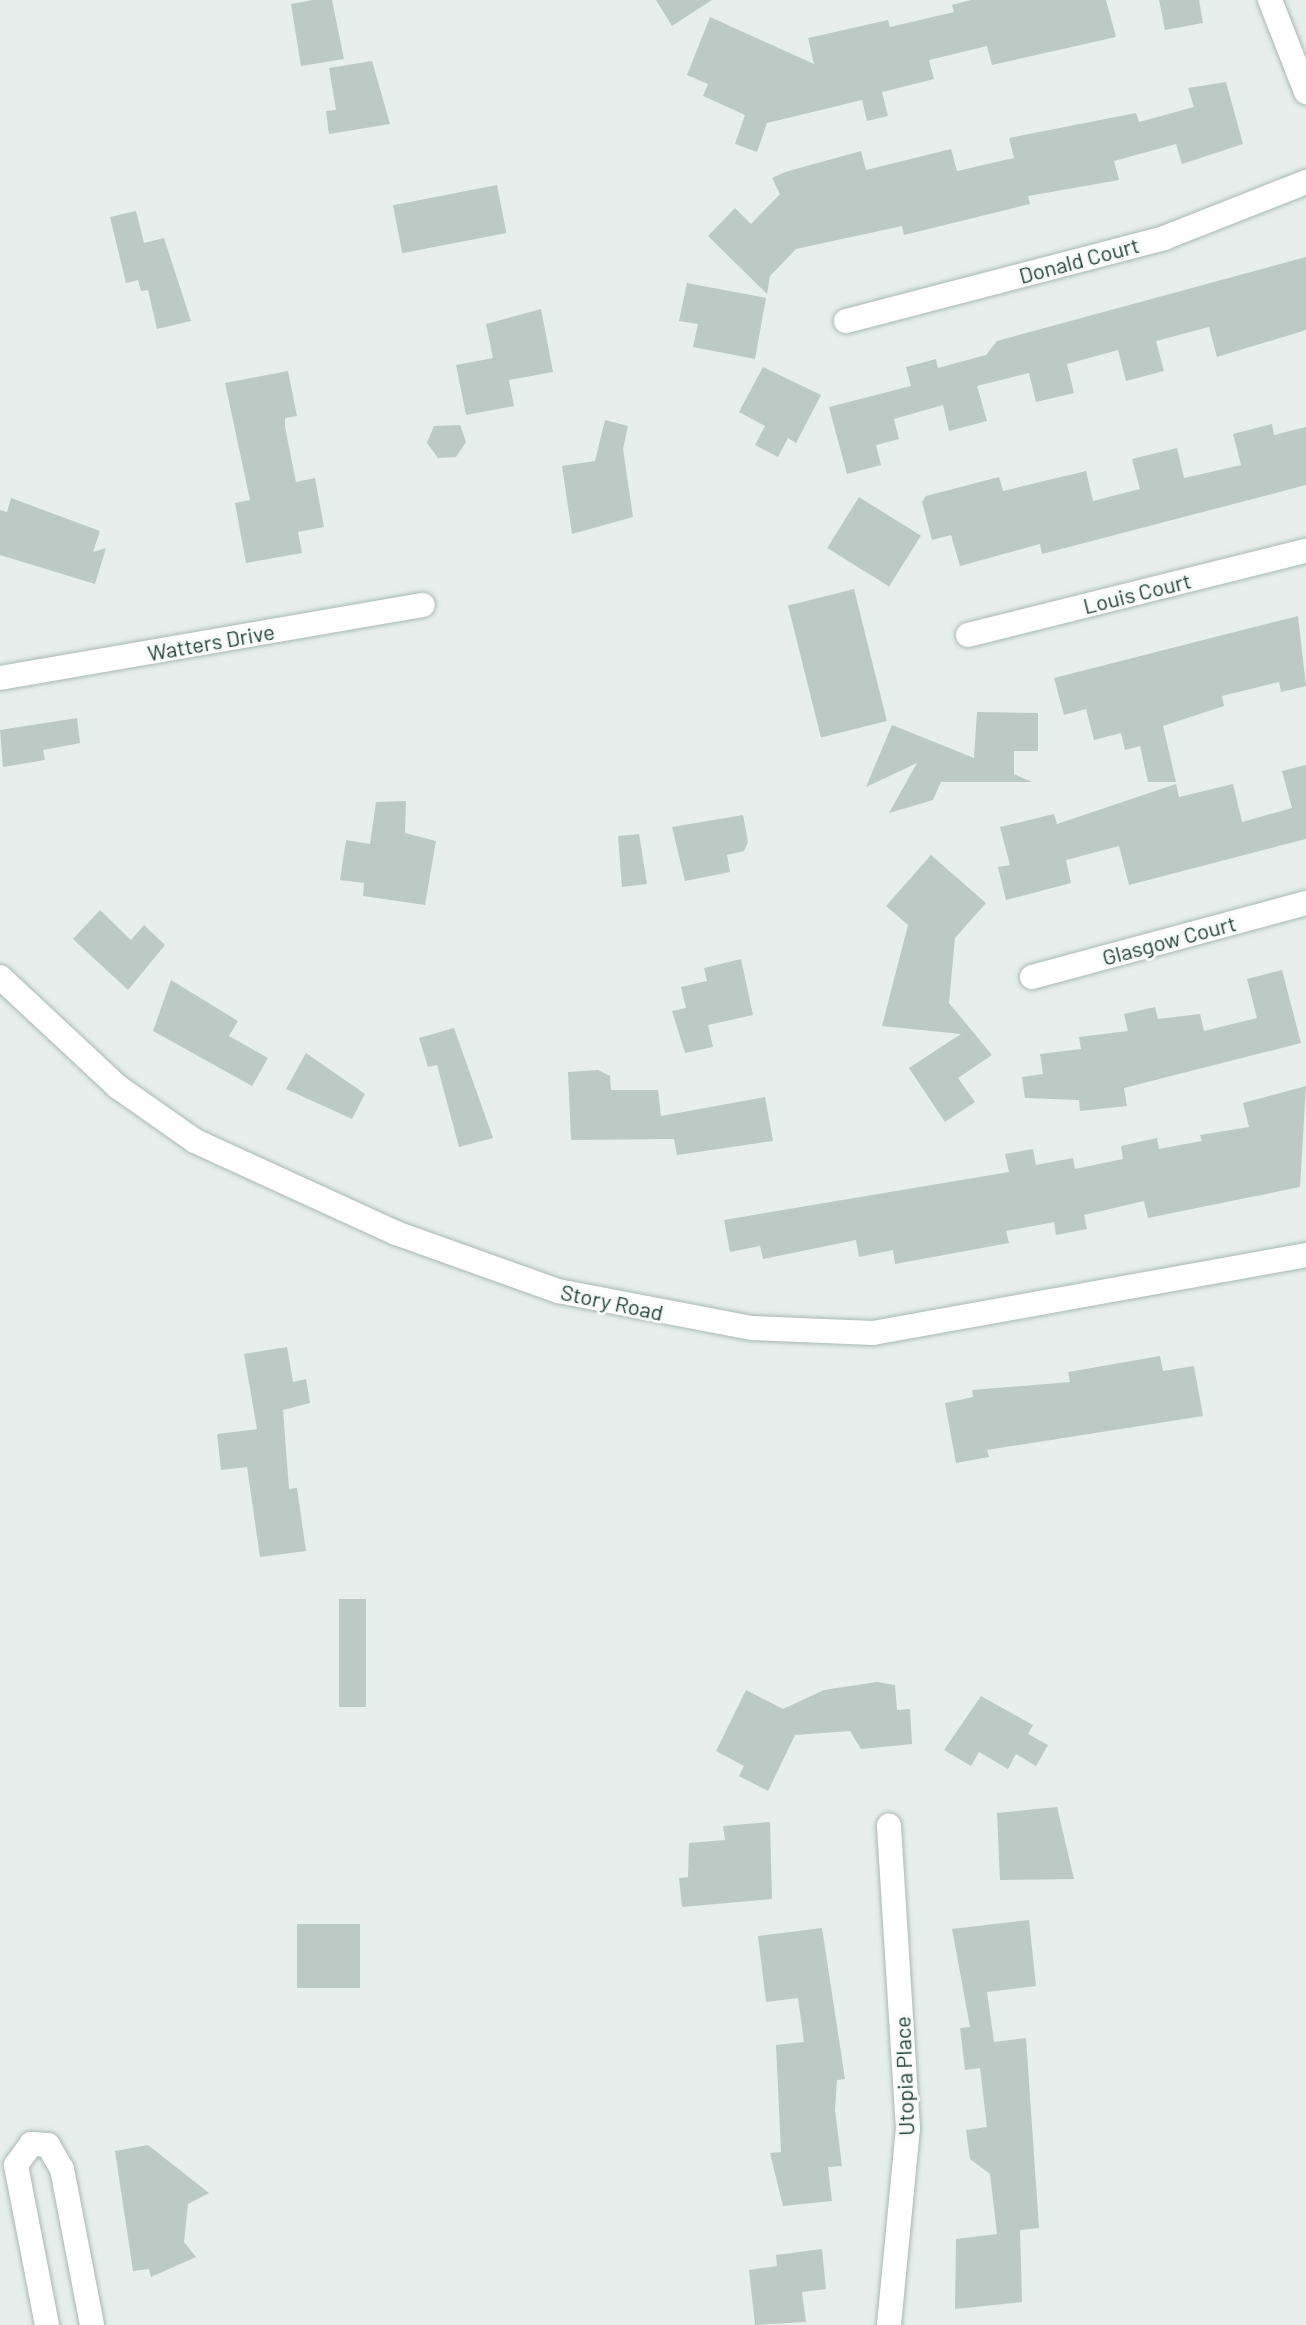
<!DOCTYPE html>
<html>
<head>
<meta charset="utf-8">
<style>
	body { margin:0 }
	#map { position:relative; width:1306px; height:2325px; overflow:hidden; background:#e6efeb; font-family:Barlow,sans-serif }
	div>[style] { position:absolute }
	.building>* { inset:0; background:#bbcac4; transform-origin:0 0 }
	.roads { filter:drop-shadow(0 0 2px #a8b8b2) drop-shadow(0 0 2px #a8b8b2) }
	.minor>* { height:24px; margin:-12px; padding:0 12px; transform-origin:12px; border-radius:12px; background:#fff }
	span { translate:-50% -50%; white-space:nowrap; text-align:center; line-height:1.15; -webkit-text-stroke:6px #f7fbf9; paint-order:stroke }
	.street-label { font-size:22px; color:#24423a }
</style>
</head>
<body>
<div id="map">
	<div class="building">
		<div style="clip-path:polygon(313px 0,332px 0,344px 59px,301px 66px,291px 4px)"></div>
		<div style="clip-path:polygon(656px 0,712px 0,672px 26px)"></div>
		<div style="clip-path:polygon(971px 0,1106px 0,1116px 37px,992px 65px,987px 46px,929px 60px,934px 79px,882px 92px,888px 116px,867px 121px,862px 100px,767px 123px,757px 152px,735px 144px,745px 115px,703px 96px,708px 84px,687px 75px,710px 17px,814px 64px,808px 38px,888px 20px,890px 27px,954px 12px,952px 5px)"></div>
		<div style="clip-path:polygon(1159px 0,1199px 0,1203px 23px,1165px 30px)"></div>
		<div style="clip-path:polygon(372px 61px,390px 124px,329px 134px,326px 111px,336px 110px,329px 68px)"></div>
		<div style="clip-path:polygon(1226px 82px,1243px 144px,1182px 164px,1176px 144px,1114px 161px,1119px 180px,1028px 196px,1030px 204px,904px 235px,902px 226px,796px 249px,770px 276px,767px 294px,708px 236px,735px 208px,751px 224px,780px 194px,772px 178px,785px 172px,861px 151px,866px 170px,951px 149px,957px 171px,1014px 158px,1009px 138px,1136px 113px,1139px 122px,1194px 107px,1188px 88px)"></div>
		<div style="left:497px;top:185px;width:49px;height:106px;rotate:79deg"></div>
		<div style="clip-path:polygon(136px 211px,144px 243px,164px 238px,191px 321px,157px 329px,148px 290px,141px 291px,138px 280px,126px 283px,110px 217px)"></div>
		<div style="clip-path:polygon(1306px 257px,1306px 330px,1217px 357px,1209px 327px,1156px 341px,1164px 371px,1126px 381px,1118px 350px,1067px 364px,1074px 393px,1036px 402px,1029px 373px,977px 386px,987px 421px,949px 431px,943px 405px,894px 419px,899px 439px,876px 445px,881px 465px,847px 474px,829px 407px,911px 386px,906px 367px,936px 359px,938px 368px,986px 355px,997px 341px)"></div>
		<div style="clip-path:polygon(687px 283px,766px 298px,755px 359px,693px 347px,698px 324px,679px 321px)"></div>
		<div style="clip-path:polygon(541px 309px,553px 372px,509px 380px,514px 406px,466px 415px,456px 365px,493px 358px,486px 324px)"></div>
		<div style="clip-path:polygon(763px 367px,821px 395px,796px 443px,788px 438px,778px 457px,755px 445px,765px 426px,739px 412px)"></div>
		<div style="clip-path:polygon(288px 371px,297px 416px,285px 418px,285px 427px,296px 482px,315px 478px,324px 527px,298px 532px,302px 553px,246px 563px,235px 503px,250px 500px,225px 383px)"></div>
		<div style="clip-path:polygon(605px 420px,628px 426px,623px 449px,633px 517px,572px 534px,562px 466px,595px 461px)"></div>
		<div style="clip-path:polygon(1272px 424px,1274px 435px,1306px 427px,1306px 485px,1042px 554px,1040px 544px,960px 566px,951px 535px,932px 540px,922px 502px,926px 496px,999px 477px,1003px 491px,1086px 471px,1093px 501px,1140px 489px,1132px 459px,1177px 448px,1184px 478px,1241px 465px,1233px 434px)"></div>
		<div style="clip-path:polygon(460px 425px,466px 442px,456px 457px,438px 458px,427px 443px,434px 426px)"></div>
		<div style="left:859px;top:497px;width:73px;height:60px;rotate:32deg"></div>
		<div style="clip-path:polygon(11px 498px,100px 531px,93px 552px,106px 548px,95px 584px,0 555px,0 510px,7px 512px)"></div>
		<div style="left:854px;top:589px;width:136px;height:68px;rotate:76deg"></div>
		<div style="clip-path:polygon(1298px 616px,1306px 686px,1281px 692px,1279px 682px,1222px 696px,1224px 706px,1163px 726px,1176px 782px,1148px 782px,1140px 746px,1125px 750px,1121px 733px,1094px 740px,1086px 709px,1064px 715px,1054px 678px)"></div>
		<div style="clip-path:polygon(977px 712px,1038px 713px,1038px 751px,1014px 751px,1014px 774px,1032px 782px,941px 782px,933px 800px,889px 813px,917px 763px,866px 787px,892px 725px,974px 758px)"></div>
		<div style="clip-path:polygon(77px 718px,80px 743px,43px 750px,45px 760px,3px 767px,0 730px)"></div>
		<div style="clip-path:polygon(1306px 765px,1306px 839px,1129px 885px,1119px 846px,1066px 860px,1071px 883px,1006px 900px,998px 867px,1010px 865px,1000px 827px,1054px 814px,1057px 824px,1176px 784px,1179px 797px,1233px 784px,1242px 822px,1292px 808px,1282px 771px)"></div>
		<div style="clip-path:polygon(406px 801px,405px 833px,436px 841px,425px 905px,363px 896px,364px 883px,340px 880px,346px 840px,370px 844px,376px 802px)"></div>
		<div style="clip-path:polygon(743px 815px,748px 842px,744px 851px,727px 855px,730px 872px,685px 881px,672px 827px)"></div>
		<div style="clip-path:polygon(639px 834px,647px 884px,622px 887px,618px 836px)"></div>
		<div style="clip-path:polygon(931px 855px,986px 903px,955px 938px,949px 1003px,992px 1055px,958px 1078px,975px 1102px,945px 1122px,909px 1068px,961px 1034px,882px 1026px,908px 925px,886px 906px)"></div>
		<div style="clip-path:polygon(100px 910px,131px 940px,144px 925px,165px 945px,128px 990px,73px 939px)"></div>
		<div style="clip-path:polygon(741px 959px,753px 1015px,708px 1025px,713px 1047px,685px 1053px,672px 1011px,686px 1008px,681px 987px,707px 981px,704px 968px)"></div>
		<div style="clip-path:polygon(1282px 970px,1301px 1043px,1124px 1088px,1127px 1106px,1080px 1111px,1079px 1100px,1025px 1098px,1022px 1077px,1043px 1074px,1040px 1054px,1081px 1049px,1079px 1037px,1128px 1031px,1124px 1014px,1155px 1007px,1158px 1019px,1200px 1014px,1204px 1031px,1257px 1018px,1247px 979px)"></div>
		<div style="clip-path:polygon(171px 980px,238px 1021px,229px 1036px,268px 1058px,252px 1086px,153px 1031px)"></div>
		<div style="clip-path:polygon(454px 1028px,493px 1138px,459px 1147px,437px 1065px,428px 1067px,419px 1038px)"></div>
		<div style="clip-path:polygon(306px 1053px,365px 1094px,352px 1119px,286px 1089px)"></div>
		<div style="clip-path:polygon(598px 1070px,610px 1076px,611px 1090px,658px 1090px,661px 1116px,765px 1097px,773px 1141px,677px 1155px,674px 1139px,571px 1140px,568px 1072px)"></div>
		<div style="clip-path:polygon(1306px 1086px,1300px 1187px,1148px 1218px,1144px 1201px,1084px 1215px,1087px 1229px,1056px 1235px,1054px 1222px,1006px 1231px,1009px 1243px,895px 1264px,893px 1250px,859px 1257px,856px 1240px,763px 1259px,760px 1246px,730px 1252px,724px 1220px,1009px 1172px,1005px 1154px,1033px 1149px,1036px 1165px,1073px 1158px,1075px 1169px,1123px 1159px,1121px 1146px,1157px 1138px,1159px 1149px,1202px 1141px,1200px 1135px,1249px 1127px,1243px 1103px)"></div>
		<div style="clip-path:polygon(287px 1347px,293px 1382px,306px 1379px,310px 1403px,283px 1410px,289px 1489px,297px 1488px,306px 1551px,260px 1557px,247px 1467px,221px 1470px,217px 1434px,257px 1429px,244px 1354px)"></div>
		<div style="clip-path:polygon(1160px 1356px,1163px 1371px,1194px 1366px,1203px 1416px,987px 1450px,989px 1457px,956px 1463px,945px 1403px,973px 1397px,972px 1390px,1070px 1382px,1068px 1372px)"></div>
		<div style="left:339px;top:1599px;width:27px;height:108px"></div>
		<div style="clip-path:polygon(877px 1682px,895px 1685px,897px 1710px,910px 1709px,912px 1744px,861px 1749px,850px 1731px,795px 1735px,768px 1791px,739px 1776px,744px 1766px,716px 1751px,746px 1690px,783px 1709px,824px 1690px)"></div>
		<div style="clip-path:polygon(981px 1696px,1033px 1725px,1028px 1734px,1048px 1745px,1036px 1766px,1016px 1754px,1008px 1769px,979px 1752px,971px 1766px,944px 1750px)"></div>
		<div style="clip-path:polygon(1057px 1807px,1074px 1879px,1000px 1880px,997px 1813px)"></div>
		<div style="clip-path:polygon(770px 1822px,772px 1899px,682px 1907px,679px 1878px,688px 1877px,689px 1843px,725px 1840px,723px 1826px)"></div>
		<div style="clip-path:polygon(1029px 1920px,1036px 1986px,987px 1992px,994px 2042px,1026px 2038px,1039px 2228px,1020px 2230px,1022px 2302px,955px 2309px,956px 2239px,997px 2234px,990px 2174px,970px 2159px,966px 2130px,987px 2127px,980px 2068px,965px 2070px,960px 2028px,970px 2027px,952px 1929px)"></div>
		<div style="left:297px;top:1924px;width:63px;height:64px"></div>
		<div style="clip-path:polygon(822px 1928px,845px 2079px,837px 2080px,835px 2110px,842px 2166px,828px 2167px,832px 2201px,783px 2206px,770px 2153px,781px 2152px,776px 2045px,804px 2042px,798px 1998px,766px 2002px,758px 1936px)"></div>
		<div style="clip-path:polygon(148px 2145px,209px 2193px,188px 2204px,184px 2242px,196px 2257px,151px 2277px,149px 2269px,133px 2271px,115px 2151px)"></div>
		<div style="clip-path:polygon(822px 2249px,826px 2289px,802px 2292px,806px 2322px,755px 2325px,749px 2270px,777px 2266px,776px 2255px)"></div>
	</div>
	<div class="roads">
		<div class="minor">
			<div style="left:1270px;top:0;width:99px;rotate:68.6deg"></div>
			<div style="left:846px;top:321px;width:329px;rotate:-14.6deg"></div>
			<div style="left:1164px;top:238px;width:153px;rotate:-21.5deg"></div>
			<div style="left:968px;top:635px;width:348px;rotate:-14deg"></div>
			<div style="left:0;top:678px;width:429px;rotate:-9.8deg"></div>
			<div style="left:0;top:977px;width:161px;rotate:43deg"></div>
			<div style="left:118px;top:1087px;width:94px;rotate:35deg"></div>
			<div style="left:195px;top:1141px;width:221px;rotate:24.6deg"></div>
			<div style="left:396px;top:1233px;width:172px;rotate:19.7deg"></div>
			<div style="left:558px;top:1291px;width:197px;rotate:10.8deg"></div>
			<div style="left:752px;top:1328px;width:121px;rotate:2.4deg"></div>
			<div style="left:873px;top:1333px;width:440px;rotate:-10.2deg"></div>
			<div style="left:1032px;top:977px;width:284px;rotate:-15.1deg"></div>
			<div style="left:47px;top:2325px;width:163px;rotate:-101deg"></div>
			<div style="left:16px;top:2165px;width:26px;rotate:-54deg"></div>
			<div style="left:31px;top:2144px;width:17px;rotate:3deg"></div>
			<div style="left:48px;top:2145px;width:28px;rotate:60deg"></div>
			<div style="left:62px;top:2169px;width:159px;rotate:79.1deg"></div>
			<div style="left:889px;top:2325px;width:197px;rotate:-84.5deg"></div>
			<div style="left:908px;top:2129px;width:304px;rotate:-93.6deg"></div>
		</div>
	</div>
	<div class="street-label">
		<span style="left:1079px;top:260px;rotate:-15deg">Donald Court</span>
		<span style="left:1137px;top:593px;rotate:-14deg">Louis Court</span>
		<span style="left:211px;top:642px;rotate:-10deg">Watters Drive</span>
		<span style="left:1169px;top:940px;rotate:-15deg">Glasgow Court</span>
		<span style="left:612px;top:1302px;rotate:12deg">Story Road</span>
		<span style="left:904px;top:2076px;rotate:-92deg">Utopia Place</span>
	</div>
</div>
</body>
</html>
